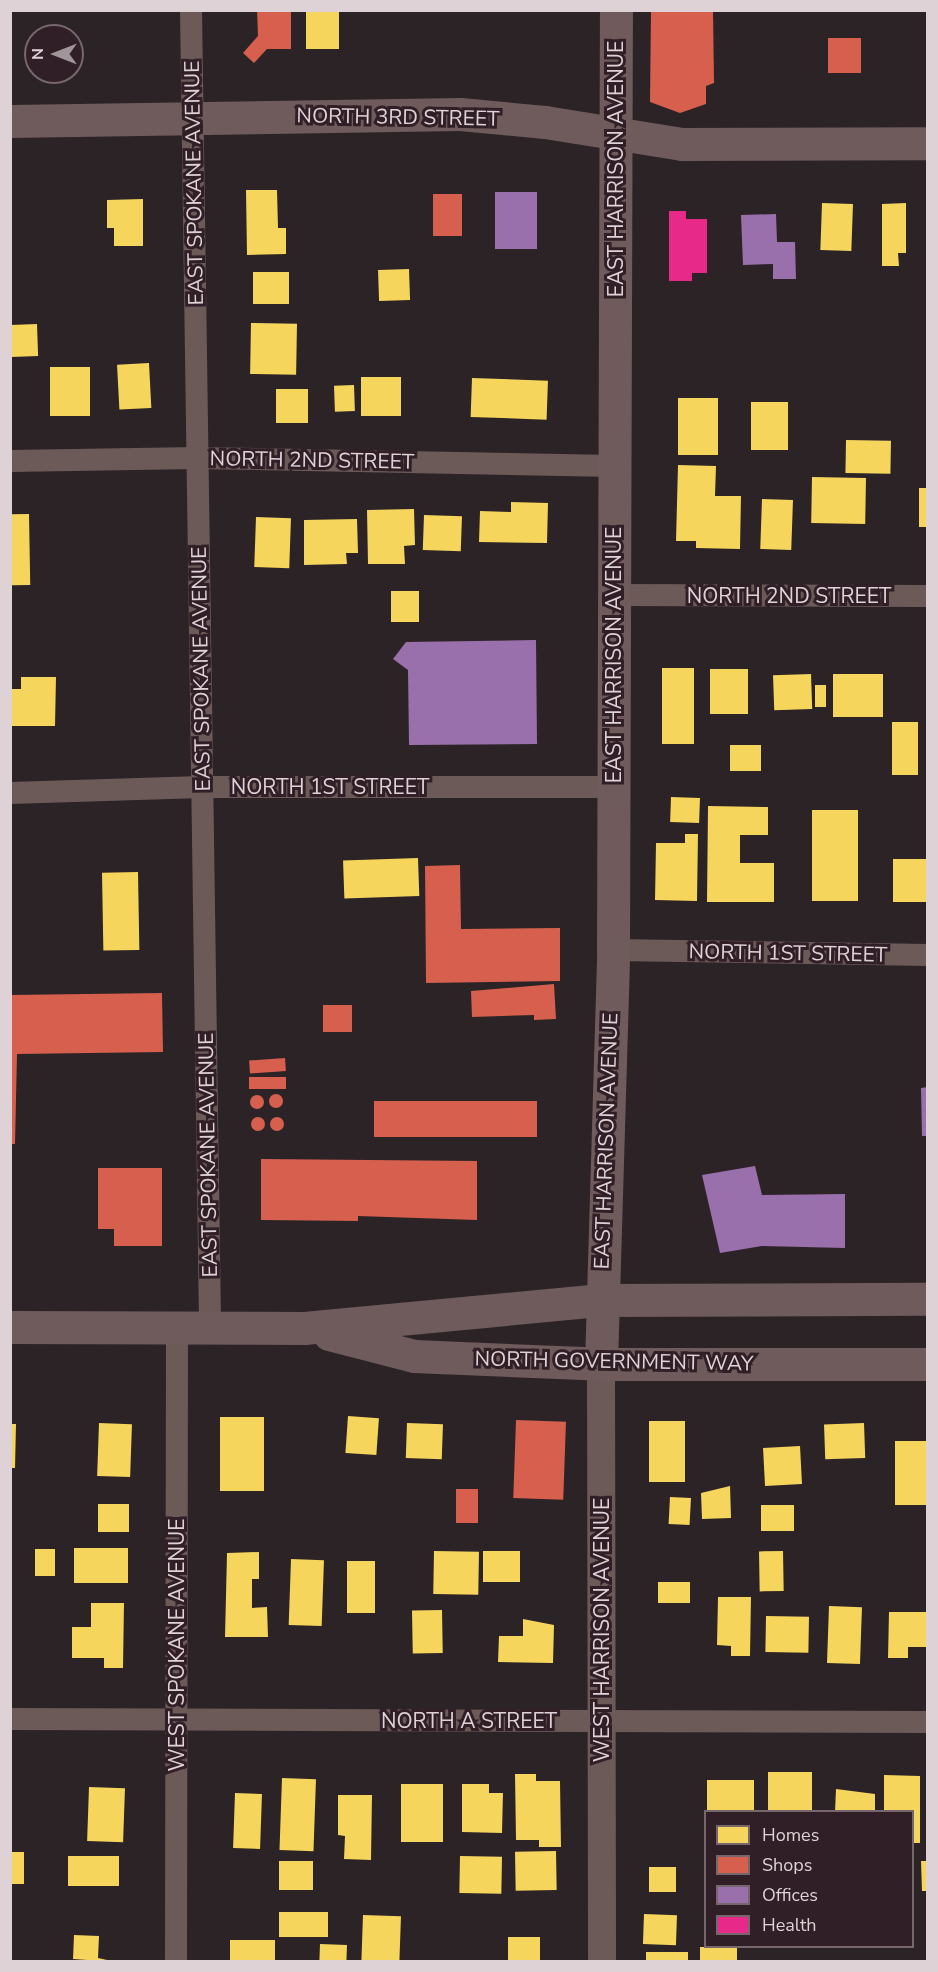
<!DOCTYPE html>
<html>
<head>
<meta charset="utf-8">
<style>
	body { margin:0 }
	#map { position:relative; width:938px; height:1972px; overflow:hidden; background:#2c2327; font-family:"Nunito Sans",sans-serif }
	div>[style] { position:absolute }
	.homes>* { inset:0; background:#f6d55c; transform-origin:0 0 }
	.shops>* { inset:0; background:#d6604d; transform-origin:0 0 }
	.round { border-radius:50% }
	.offices>* { inset:0; background:#9970ab; transform-origin:0 0 }
	.health>* { inset:0; background:#e7298a }
	.minor>* { height:22px; margin:-11px; padding:0 11px; transform-origin:11px; border-radius:11px; background:#6c5a59 }
	.tertiary>* { height:28px; margin:-14px; padding:0 14px; transform-origin:14px; border-radius:14px; background:#6c5a59 }
	.secondary>* { height:33px; margin:-16.5px; padding:0 16.5px; transform-origin:16.5px; border-radius:16.5px; background:#6f5b5b }
	span { translate:-50% -50%; white-space:nowrap; text-align:center; line-height:1.15; -webkit-text-stroke:6px #301f26; paint-order:stroke }
	.street-label { font-size:21px; color:#ded2d6 }
	.frame { position:absolute; inset:0; border:12px solid #ded2d6; pointer-events:none }
	.legend { position:absolute; left:704px; top:1810px; width:210px; height:138px; box-sizing:border-box; background:#301f26; border:2px solid #76676c; margin:0; padding:8px 10px; list-style:none; font-size:18px; color:#ded2d6 }
	.legend li { display:flex; align-items:center; gap:12px; height:30px }
	.legend b { width:30px; border:2px solid #76676c }
	.north { position:absolute; left:24px; top:24px; width:60px; height:60px; box-sizing:border-box; background:#301f26; border:2px solid #76676c; border-radius:50%; rotate:270deg; font-size:16px; font-weight:700; line-height:24px; text-align:center; color:#ded2d6 }
	.north::after { content:''; display:block; margin:auto; width:21px; height:27px; background:#a09599; clip-path:polygon(50% 0,100% 100%,50% 72%,0 100%) }
</style>
</head>
<body>
<div id="map">
	<div class="homes">
		<div style="left:306px;top:10px;width:33px;height:39px"></div>
		<div style="clip-path:polygon(246px 190px,277px 190px,278px 228px,286px 228px,286px 254px,247px 255px)"></div>
		<div style="clip-path:polygon(143px 199px,143px 246px,114px 246px,114px 228px,107px 228px,107px 200px)"></div>
		<div style="left:822px;top:203px;width:31px;height:47px;rotate:2deg"></div>
		<div style="clip-path:polygon(906px 203px,906px 253px,898px 253px,899px 266px,882px 266px,882px 204px)"></div>
		<div style="left:409px;top:269px;width:31px;height:31px;rotate:88deg"></div>
		<div style="left:253px;top:272px;width:36px;height:32px"></div>
		<div style="left:251px;top:323px;width:46px;height:51px;rotate:1deg"></div>
		<div style="left:37px;top:324px;width:32px;height:27px;rotate:88deg"></div>
		<div style="left:149px;top:363px;width:45px;height:32px;rotate:87deg"></div>
		<div style="left:50px;top:367px;width:40px;height:49px"></div>
		<div style="left:361px;top:377px;width:40px;height:39px"></div>
		<div style="left:472px;top:378px;width:76px;height:39px;rotate:2deg"></div>
		<div style="left:354px;top:385px;width:26px;height:20px;rotate:88deg"></div>
		<div style="left:276px;top:389px;width:32px;height:34px"></div>
		<div style="left:678px;top:398px;width:40px;height:57px"></div>
		<div style="left:751px;top:402px;width:37px;height:48px"></div>
		<div style="left:846px;top:440px;width:45px;height:33px;rotate:1deg"></div>
		<div style="clip-path:polygon(678px 465px,716px 466px,715px 496px,741px 496px,740px 549px,696px 548px,696px 541px,676px 541px)"></div>
		<div style="left:812px;top:477px;width:54px;height:46px;rotate:1deg"></div>
		<div style="left:919px;top:488px;width:9px;height:39px"></div>
		<div style="left:762px;top:499px;width:31px;height:50px;rotate:2deg"></div>
		<div style="clip-path:polygon(511px 502px,548px 503px,547px 543px,479px 542px,480px 511px,511px 512px)"></div>
		<div style="clip-path:polygon(414px 509px,415px 545px,404px 546px,405px 564px,368px 564px,367px 510px)"></div>
		<div style="left:29px;top:514px;width:71px;height:19px;rotate:89deg"></div>
		<div style="left:424px;top:515px;width:38px;height:35px;rotate:2deg"></div>
		<div style="left:256px;top:517px;width:35px;height:50px;rotate:2deg"></div>
		<div style="clip-path:polygon(357px 519px,358px 553px,346px 553px,347px 564px,304px 565px,304px 520px)"></div>
		<div style="left:391px;top:591px;width:28px;height:31px"></div>
		<div style="left:662px;top:668px;width:32px;height:76px"></div>
		<div style="left:710px;top:669px;width:38px;height:45px"></div>
		<div style="left:811px;top:674px;width:35px;height:38px;rotate:88deg"></div>
		<div style="left:833px;top:674px;width:50px;height:43px"></div>
		<div style="clip-path:polygon(21px 677px,56px 677px,55px 726px,11px 726px,11px 689px,21px 689px)"></div>
		<div style="left:815px;top:685px;width:11px;height:22px"></div>
		<div style="left:892px;top:722px;width:26px;height:53px"></div>
		<div style="left:730px;top:745px;width:31px;height:26px"></div>
		<div style="left:671px;top:797px;width:29px;height:25px;rotate:2deg"></div>
		<div style="clip-path:polygon(708px 806px,768px 807px,768px 835px,740px 835px,740px 863px,774px 863px,774px 902px,707px 902px)"></div>
		<div style="left:812px;top:810px;width:46px;height:91px"></div>
		<div style="clip-path:polygon(685px 834px,698px 834px,697px 901px,655px 900px,656px 843px,685px 843px)"></div>
		<div style="left:418px;top:858px;width:38px;height:75px;rotate:88deg"></div>
		<div style="left:893px;top:859px;width:35px;height:43px"></div>
		<div style="left:138px;top:872px;width:78px;height:36px;rotate:89deg"></div>
		<div style="left:348px;top:1416px;width:31px;height:37px;rotate:4deg"></div>
		<div style="left:220px;top:1417px;width:44px;height:74px"></div>
		<div style="left:649px;top:1421px;width:36px;height:61px"></div>
		<div style="left:99px;top:1423px;width:33px;height:53px;rotate:2deg"></div>
		<div style="left:407px;top:1423px;width:36px;height:35px;rotate:2deg"></div>
		<div style="left:864px;top:1423px;width:35px;height:40px;rotate:88deg"></div>
		<div style="clip-path:polygon(10px 1424px,16px 1424px,15px 1468px,10px 1468px)"></div>
		<div style="left:895px;top:1441px;width:33px;height:64px"></div>
		<div style="left:800px;top:1446px;width:38px;height:37px;rotate:87deg"></div>
		<div style="clip-path:polygon(730px 1486px,731px 1518px,702px 1519px,701px 1493px)"></div>
		<div style="left:670px;top:1497px;width:21px;height:27px;rotate:3deg"></div>
		<div style="left:129px;top:1504px;width:28px;height:31px;rotate:90deg"></div>
		<div style="left:761px;top:1505px;width:33px;height:26px"></div>
		<div style="left:74px;top:1548px;width:54px;height:35px"></div>
		<div style="left:35px;top:1549px;width:20px;height:27px"></div>
		<div style="left:434px;top:1551px;width:45px;height:43px;rotate:1deg"></div>
		<div style="left:483px;top:1551px;width:37px;height:31px"></div>
		<div style="left:783px;top:1551px;width:40px;height:24px;rotate:89deg"></div>
		<div style="clip-path:polygon(259px 1552px,259px 1579px,252px 1579px,252px 1608px,267px 1607px,268px 1637px,225px 1637px,227px 1553px)"></div>
		<div style="left:291px;top:1559px;width:33px;height:66px;rotate:2deg"></div>
		<div style="left:347px;top:1561px;width:28px;height:52px"></div>
		<div style="left:658px;top:1582px;width:32px;height:21px"></div>
		<div style="clip-path:polygon(718px 1597px,751px 1597px,750px 1656px,731px 1656px,731px 1646px,717px 1645px)"></div>
		<div style="clip-path:polygon(91px 1603px,124px 1603px,123px 1668px,104px 1668px,104px 1658px,72px 1658px,72px 1627px,91px 1627px)"></div>
		<div style="left:829px;top:1606px;width:33px;height:57px;rotate:2deg"></div>
		<div style="left:442px;top:1610px;width:43px;height:30px;rotate:89deg"></div>
		<div style="clip-path:polygon(889px 1612px,928px 1612px,928px 1647px,908px 1647px,908px 1658px,888px 1658px)"></div>
		<div style="left:766px;top:1616px;width:43px;height:36px;rotate:1deg"></div>
		<div style="clip-path:polygon(523px 1619px,554px 1625px,553px 1663px,498px 1662px,499px 1636px,523px 1636px)"></div>
		<div style="left:768px;top:1772px;width:44px;height:40px"></div>
		<div style="clip-path:polygon(515px 1774px,536px 1774px,536px 1781px,560px 1781px,561px 1847px,539px 1847px,539px 1840px,516px 1840px)"></div>
		<div style="clip-path:polygon(884px 1775px,920px 1776px,920px 1843px,912px 1843px,912px 1812px,884px 1812px)"></div>
		<div style="left:282px;top:1778px;width:34px;height:72px;rotate:2deg"></div>
		<div style="left:754px;top:1780px;width:32px;height:47px;rotate:90deg"></div>
		<div style="left:401px;top:1784px;width:42px;height:58px"></div>
		<div style="clip-path:polygon(462px 1784px,489px 1784px,489px 1793px,503px 1793px,502px 1833px,462px 1832px)"></div>
		<div style="left:89px;top:1787px;width:36px;height:54px;rotate:2deg"></div>
		<div style="clip-path:polygon(836px 1789px,875px 1794px,875px 1812px,835px 1812px)"></div>
		<div style="left:235px;top:1793px;width:27px;height:55px;rotate:2deg"></div>
		<div style="clip-path:polygon(338px 1795px,372px 1795px,371px 1860px,344px 1859px,345px 1836px,338px 1835px)"></div>
		<div style="left:556px;top:1851px;width:39px;height:41px;rotate:89deg"></div>
		<div style="left:10px;top:1852px;width:14px;height:32px"></div>
		<div style="left:119px;top:1856px;width:30px;height:51px;rotate:90deg"></div>
		<div style="left:460px;top:1856px;width:42px;height:37px;rotate:1deg"></div>
		<div style="left:313px;top:1861px;width:29px;height:34px;rotate:90deg"></div>
		<div style="clip-path:polygon(921px 1861px,928px 1861px,928px 1891px,922px 1891px)"></div>
		<div style="left:649px;top:1867px;width:27px;height:25px"></div>
		<div style="left:328px;top:1912px;width:25px;height:49px;rotate:90deg"></div>
		<div style="left:644px;top:1914px;width:33px;height:30px;rotate:2deg"></div>
		<div style="left:363px;top:1915px;width:38px;height:45px;rotate:2deg"></div>
		<div style="clip-path:polygon(74px 1935px,99px 1936px,98px 1958px,116px 1962px,73px 1959px)"></div>
		<div style="left:508px;top:1937px;width:32px;height:25px"></div>
		<div style="left:230px;top:1940px;width:45px;height:22px"></div>
		<div style="left:320px;top:1944px;width:27px;height:18px;rotate:2deg"></div>
		<div style="left:700px;top:1947px;width:37px;height:15px"></div>
		<div style="left:646px;top:1952px;width:42px;height:10px"></div>
	</div>
	<div class="shops">
		<div style="clip-path:polygon(257px 10px,291px 10px,291px 49px,267px 49px,254px 63px,243px 53px,258px 36px)"></div>
		<div style="clip-path:polygon(651px 10px,713px 10px,714px 83px,706px 86px,706px 104px,680px 113px,650px 102px)"></div>
		<div style="left:828px;top:38px;width:33px;height:35px"></div>
		<div style="left:433px;top:194px;width:29px;height:42px"></div>
		<div style="clip-path:polygon(460px 865px,461px 929px,560px 928px,560px 981px,426px 983px,425px 866px)"></div>
		<div style="clip-path:polygon(554px 984px,556px 1019px,534px 1020px,534px 1015px,472px 1017px,471px 991px)"></div>
		<div style="clip-path:polygon(162px 993px,163px 1052px,17px 1054px,15px 1144px,10px 1144px,10px 995px)"></div>
		<div style="left:323px;top:1005px;width:29px;height:27px"></div>
		<div style="left:285px;top:1058px;width:13px;height:36px;rotate:86deg"></div>
		<div style="left:286px;top:1077px;width:12px;height:37px;rotate:90deg"></div>
		<div class="round" style="left:269px;top:1094px;width:14px;height:14px"></div>
		<div class="round" style="left:250px;top:1095px;width:14px;height:14px"></div>
		<div style="left:374px;top:1101px;width:163px;height:36px"></div>
		<div class="round" style="left:270px;top:1117px;width:14px;height:14px"></div>
		<div class="round" style="left:251px;top:1117px;width:14px;height:14px"></div>
		<div style="clip-path:polygon(261px 1159px,477px 1161px,477px 1220px,358px 1216px,358px 1221px,261px 1220px)"></div>
		<div style="clip-path:polygon(98px 1168px,162px 1168px,162px 1246px,114px 1246px,114px 1229px,98px 1229px)"></div>
		<div style="left:516px;top:1420px;width:50px;height:78px;rotate:2deg"></div>
		<div style="left:456px;top:1489px;width:22px;height:34px"></div>
	</div>
	<div class="offices">
		<div style="left:495px;top:192px;width:42px;height:57px"></div>
		<div style="clip-path:polygon(776px 214px,777px 242px,795px 242px,796px 279px,773px 279px,773px 264px,743px 265px,741px 215px)"></div>
		<div style="clip-path:polygon(536px 640px,537px 744px,409px 745px,408px 670px,393px 659px,406px 642px)"></div>
		<div style="clip-path:polygon(928px 1087px,928px 1136px,922px 1136px,921px 1088px)"></div>
		<div style="clip-path:polygon(755px 1166px,762px 1195px,845px 1194px,845px 1248px,762px 1246px,720px 1253px,702px 1175px)"></div>
	</div>
	<div class="health">
		<div style="clip-path:polygon(669px 211px,686px 211px,686px 219px,707px 219px,707px 273px,692px 273px,692px 281px,669px 281px)"></div>
	</div>
	<div class="minor">
		<div style="left:191px;top:10px;width:1318px;rotate:89.17deg"></div>
		<div style="left:10px;top:461px;width:188px;rotate:-0.9deg"></div>
		<div style="left:198px;top:458px;width:416px;rotate:1.1deg"></div>
		<div style="left:615px;top:595px;width:313px;rotate:0.2deg"></div>
		<div style="left:10px;top:793px;width:192px;rotate:-1.8deg"></div>
		<div style="left:202px;top:787px;width:412px"></div>
		<div style="left:613px;top:950px;width:315px;rotate:0.9deg"></div>
		<div style="left:10px;top:1719px;width:918px;rotate:0.19deg"></div>
		<div style="left:176px;top:1962px;width:634px;rotate:-89.91deg"></div>
	</div>
	<div class="tertiary">
		<div style="left:601px;top:1364px;width:598px;rotate:89.9deg"></div>
	</div>
	<div class="secondary">
		<div style="left:10px;top:121px;width:450px;rotate:-0.9deg"></div>
		<div style="left:460px;top:114px;width:85px;rotate:5.4deg"></div>
		<div style="left:545px;top:122px;width:139px;rotate:9.1deg"></div>
		<div style="left:682px;top:144px;width:246px;rotate:-0.2deg"></div>
		<div style="left:10px;top:1327px;width:294px;rotate:0.2deg"></div>
		<div style="left:304px;top:1328px;width:299px;rotate:-5.4deg"></div>
		<div style="left:602px;top:1300px;width:326px;rotate:-0.2deg"></div>
		<div style="left:329px;top:1334px;width:88px;rotate:14.5deg"></div>
		<div style="left:414px;top:1356px;width:187px;rotate:2.4deg"></div>
		<div style="left:601px;top:1364px;width:327px"></div>
		<div style="left:601px;top:1364px;width:414px;rotate:-88.3deg"></div>
		<div style="left:613px;top:950px;width:940px;rotate:-89.82deg"></div>
	</div>
	<div class="street-label">
		<span style="left:398px;top:117px;rotate:1deg">NORTH 3RD STREET</span>
		<span style="left:616px;top:169px;rotate:-90deg">EAST HARRISON AVENUE</span>
		<span style="left:194px;top:183px;rotate:-91deg">EAST SPOKANE AVENUE</span>
		<span style="left:312px;top:460px;rotate:1deg">NORTH 2ND STREET</span>
		<span style="left:789px;top:596px">NORTH 2ND STREET</span>
		<span style="left:614px;top:655px;rotate:-90deg">EAST HARRISON AVENUE</span>
		<span style="left:201px;top:669px;rotate:-91deg">EAST SPOKANE AVENUE</span>
		<span style="left:330px;top:787px">NORTH 1ST STREET</span>
		<span style="left:788px;top:953px;rotate:1deg">NORTH 1ST STREET</span>
		<span style="left:606px;top:1141px;rotate:-88deg">EAST HARRISON AVENUE</span>
		<span style="left:208px;top:1155px;rotate:-91deg">EAST SPOKANE AVENUE</span>
		<span style="left:614px;top:1361px;rotate:1deg">NORTH GOVERNMENT WAY</span>
		<span style="left:602px;top:1630px;rotate:-90deg">WEST HARRISON AVENUE</span>
		<span style="left:177px;top:1645px;rotate:-90deg">WEST SPOKANE AVENUE</span>
		<span style="left:469px;top:1721px">NORTH A STREET</span>
	</div>
	<div class="frame"></div>
	<ul class="legend">
	<li><b style="height:16px;background:#f6d55c"></b>Homes</li>
	<li><b style="height:16px;background:#d6604d"></b>Shops</li>
	<li><b style="height:16px;background:#9970ab"></b>Offices</li>
	<li><b style="height:16px;background:#e7298a"></b>Health</li>
	</ul>
	<div class="north">N</div>
</div>
</body>
</html>
